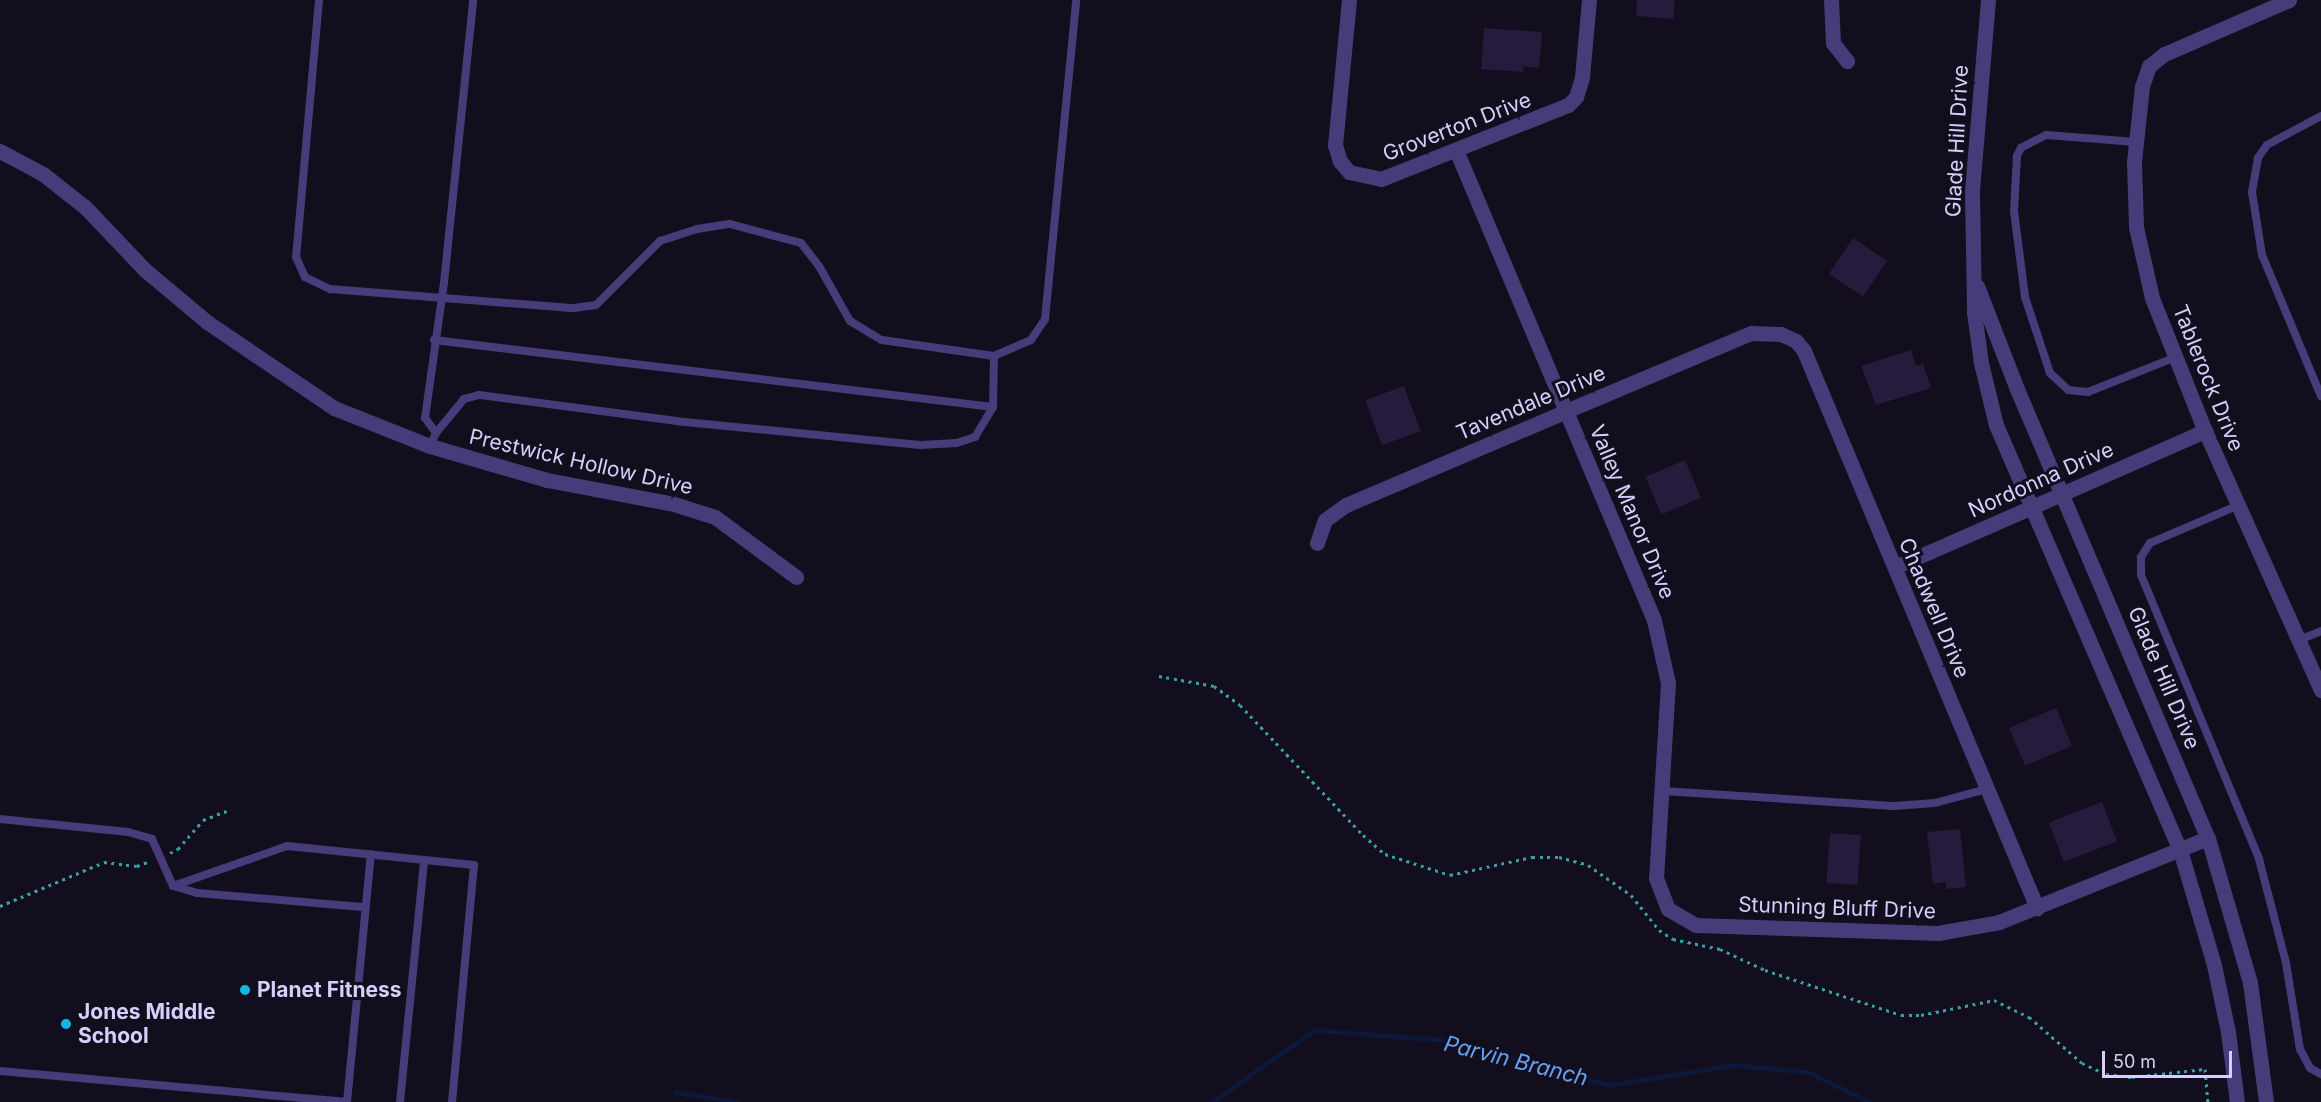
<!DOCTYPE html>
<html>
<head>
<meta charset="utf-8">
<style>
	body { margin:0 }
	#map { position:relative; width:2321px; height:1102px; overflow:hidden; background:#120e1d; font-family:Inter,sans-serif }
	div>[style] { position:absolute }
	.stream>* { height:5px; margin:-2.5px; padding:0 2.5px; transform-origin:2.5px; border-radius:2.5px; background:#0d1737 }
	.building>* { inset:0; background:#261b3d; transform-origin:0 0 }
	.path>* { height:3px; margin-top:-1.5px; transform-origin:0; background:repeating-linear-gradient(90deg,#37a0a6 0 3px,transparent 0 7.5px) }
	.service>* { height:8px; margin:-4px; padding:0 4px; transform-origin:4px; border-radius:4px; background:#463c79 }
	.minor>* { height:15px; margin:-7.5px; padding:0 7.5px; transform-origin:7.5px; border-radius:7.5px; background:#463c79 }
	.tertiary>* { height:15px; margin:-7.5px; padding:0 7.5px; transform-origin:7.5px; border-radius:7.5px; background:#463c79 }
	.dots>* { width:16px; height:16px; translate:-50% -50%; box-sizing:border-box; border:3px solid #120e1d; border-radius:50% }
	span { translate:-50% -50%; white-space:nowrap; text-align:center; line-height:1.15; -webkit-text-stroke:6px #120e1d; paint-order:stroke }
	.street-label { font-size:21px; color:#d8cefb }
	.poi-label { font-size:21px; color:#d8cefb; font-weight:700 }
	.left { translate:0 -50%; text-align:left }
	.water-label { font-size:22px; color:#65a1f2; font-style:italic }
	.scale { position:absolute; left:2102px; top:1051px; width:130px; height:27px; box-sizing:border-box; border:3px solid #d8cefb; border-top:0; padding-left:8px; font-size:18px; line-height:21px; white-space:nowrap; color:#d8cefb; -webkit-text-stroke:4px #120e1d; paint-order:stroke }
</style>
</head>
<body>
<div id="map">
	<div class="stream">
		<div style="left:675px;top:1092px;width:64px;rotate:9deg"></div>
		<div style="left:1212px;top:1102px;width:125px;rotate:-35.2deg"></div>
		<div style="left:1314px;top:1030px;width:129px;rotate:4.4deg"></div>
		<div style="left:1443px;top:1040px;width:173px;rotate:15.1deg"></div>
		<div style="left:1610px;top:1085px;width:125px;rotate:-9.2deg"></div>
		<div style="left:1733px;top:1065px;width:75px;rotate:5.3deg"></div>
		<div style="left:1808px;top:1072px;width:68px;rotate:26.2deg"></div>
	</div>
	<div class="building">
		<div style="clip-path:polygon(1637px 0,1675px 0,1673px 19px,1636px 16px)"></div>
		<div style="clip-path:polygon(1484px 28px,1542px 32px,1539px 68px,1523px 66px,1523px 72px,1481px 69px)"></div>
		<div style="left:1853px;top:238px;width:41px;height:43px;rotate:34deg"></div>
		<div style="clip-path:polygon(1911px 350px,1916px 366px,1923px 364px,1931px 388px,1876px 405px,1861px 366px)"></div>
		<div style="left:1404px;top:386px;width:48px;height:41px;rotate:70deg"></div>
		<div style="left:1685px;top:460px;width:41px;height:43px;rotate:67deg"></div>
		<div style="left:2056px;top:708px;width:41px;height:51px;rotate:67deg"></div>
		<div style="left:2102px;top:802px;width:42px;height:57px;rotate:69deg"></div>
		<div style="clip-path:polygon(1960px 829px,1966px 887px,1946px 889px,1946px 882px,1933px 884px,1927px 832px)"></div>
		<div style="left:1830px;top:833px;width:31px;height:50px;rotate:4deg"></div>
	</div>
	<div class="path">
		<div style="left:1159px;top:676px;width:56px;rotate:10.3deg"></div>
		<div style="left:1214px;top:686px;width:32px;rotate:36deg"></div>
		<div style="left:1240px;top:705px;width:179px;rotate:46.6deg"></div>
		<div style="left:1363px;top:835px;width:29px;rotate:41deg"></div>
		<div style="left:1385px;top:854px;width:68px;rotate:17.9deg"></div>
		<div style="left:1450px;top:875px;width:84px;rotate:-12.4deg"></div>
		<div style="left:1532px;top:857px;width:27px"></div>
		<div style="left:1559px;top:857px;width:30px;rotate:15deg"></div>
		<div style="left:1588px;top:865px;width:52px;rotate:34.9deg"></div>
		<div style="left:1631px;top:895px;width:45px;rotate:51.3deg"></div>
		<div style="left:1659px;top:930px;width:17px;rotate:33deg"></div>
		<div style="left:1673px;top:939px;width:48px;rotate:12deg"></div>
		<div style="left:1720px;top:949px;width:50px;rotate:25deg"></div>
		<div style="left:1765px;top:970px;width:143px;rotate:18.3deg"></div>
		<div style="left:1901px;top:1015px;width:20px"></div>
		<div style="left:1921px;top:1015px;width:75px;rotate:-11.6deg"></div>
		<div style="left:1994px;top:1000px;width:39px;rotate:26deg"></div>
		<div style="left:2029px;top:1017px;width:70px;rotate:41deg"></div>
		<div style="left:2082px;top:1063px;width:26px;rotate:25deg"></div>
		<div style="left:2106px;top:1074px;width:26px;rotate:7deg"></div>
		<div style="left:2132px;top:1077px;width:73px;rotate:-6.3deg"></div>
		<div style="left:2205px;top:1069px;width:33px;rotate:85deg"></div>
		<div style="left:170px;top:853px;width:9px;rotate:-27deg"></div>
		<div style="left:178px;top:849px;width:38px;rotate:-49deg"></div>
		<div style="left:203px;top:820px;width:30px;rotate:-21deg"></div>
		<div style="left:0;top:906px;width:113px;rotate:-22.9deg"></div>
		<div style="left:104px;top:862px;width:33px;rotate:7deg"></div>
		<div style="left:137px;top:866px;width:14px;rotate:-21deg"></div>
	</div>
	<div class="service">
		<div style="left:319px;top:0;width:258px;rotate:95.1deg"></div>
		<div style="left:296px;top:257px;width:22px;rotate:66deg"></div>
		<div style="left:305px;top:277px;width:28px;rotate:26deg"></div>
		<div style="left:330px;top:289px;width:245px;rotate:4.5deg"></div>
		<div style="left:574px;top:308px;width:22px;rotate:-8deg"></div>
		<div style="left:596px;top:305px;width:91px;rotate:-45deg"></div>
		<div style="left:660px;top:241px;width:39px;rotate:-18deg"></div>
		<div style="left:697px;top:229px;width:33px;rotate:-9deg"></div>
		<div style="left:730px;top:224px;width:73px;rotate:15deg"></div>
		<div style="left:801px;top:243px;width:29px;rotate:52deg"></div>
		<div style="left:819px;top:266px;width:63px;rotate:60.6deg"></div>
		<div style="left:850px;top:321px;width:37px;rotate:31deg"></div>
		<div style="left:882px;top:340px;width:113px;rotate:8.1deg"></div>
		<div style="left:994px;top:356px;width:51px;rotate:91.1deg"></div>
		<div style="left:993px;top:407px;width:35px;rotate:121deg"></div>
		<div style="left:975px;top:437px;width:20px;rotate:162deg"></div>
		<div style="left:956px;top:443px;width:36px;rotate:177deg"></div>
		<div style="left:920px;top:445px;width:244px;rotate:-174.4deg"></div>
		<div style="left:677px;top:421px;width:200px;rotate:-172.5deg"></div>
		<div style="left:479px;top:395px;width:16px;rotate:165deg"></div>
		<div style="left:464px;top:399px;width:44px;rotate:129.5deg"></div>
		<div style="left:2321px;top:116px;width:61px;rotate:151.8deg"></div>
		<div style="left:2267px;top:145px;width:16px;rotate:125deg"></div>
		<div style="left:2258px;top:158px;width:35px;rotate:100deg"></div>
		<div style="left:2252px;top:192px;width:64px;rotate:81deg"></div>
		<div style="left:2262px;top:255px;width:153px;rotate:67.3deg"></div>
		<div style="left:2136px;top:142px;width:90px;rotate:-175.6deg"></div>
		<div style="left:2046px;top:135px;width:28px;rotate:153deg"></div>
		<div style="left:2021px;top:148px;width:9px;rotate:117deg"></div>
		<div style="left:2017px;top:156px;width:55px;rotate:93.1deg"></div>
		<div style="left:2014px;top:211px;width:87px;rotate:82.7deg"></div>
		<div style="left:2025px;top:297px;width:80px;rotate:71.8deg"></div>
		<div style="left:2050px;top:373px;width:25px;rotate:43deg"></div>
		<div style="left:2068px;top:390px;width:20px;rotate:6deg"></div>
		<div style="left:2088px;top:392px;width:95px;rotate:-21.7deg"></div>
		<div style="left:434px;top:340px;width:563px;rotate:6.83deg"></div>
		<div style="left:994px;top:356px;width:40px;rotate:-23.4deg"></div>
		<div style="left:1031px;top:340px;width:25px;rotate:-56deg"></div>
		<div style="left:1045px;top:319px;width:321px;rotate:-84.4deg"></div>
		<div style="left:430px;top:446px;width:14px;rotate:-65deg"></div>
		<div style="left:436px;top:433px;width:19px;rotate:-126deg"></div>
		<div style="left:425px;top:418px;width:136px;rotate:-82deg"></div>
		<div style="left:444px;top:283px;width:284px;rotate:-84.1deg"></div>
		<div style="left:2239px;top:505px;width:97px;rotate:156.9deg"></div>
		<div style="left:2150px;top:543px;width:17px;rotate:123deg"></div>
		<div style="left:2141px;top:557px;width:18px;rotate:90deg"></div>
		<div style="left:2141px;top:575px;width:308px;rotate:67.4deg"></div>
		<div style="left:2259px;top:859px;width:107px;rotate:75.4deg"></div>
		<div style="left:2286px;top:963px;width:87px;rotate:80.8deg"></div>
		<div style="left:2300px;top:1049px;width:21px;rotate:62deg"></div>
		<div style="left:2310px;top:1068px;width:13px;rotate:29deg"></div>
		<div style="left:2299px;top:640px;width:24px;rotate:-22deg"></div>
		<div style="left:1663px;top:791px;width:231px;rotate:3.7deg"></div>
		<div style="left:1894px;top:806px;width:41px;rotate:-4.2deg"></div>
		<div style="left:1935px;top:803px;width:54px;rotate:-15.1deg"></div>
		<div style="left:0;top:819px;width:129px;rotate:5.8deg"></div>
		<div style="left:128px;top:832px;width:25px;rotate:16deg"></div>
		<div style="left:152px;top:839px;width:51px;rotate:65.9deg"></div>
		<div style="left:173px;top:886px;width:25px;rotate:16deg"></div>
		<div style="left:197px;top:893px;width:169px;rotate:4.8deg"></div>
		<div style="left:173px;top:886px;width:121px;rotate:-19.3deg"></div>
		<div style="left:287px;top:846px;width:188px;rotate:5.8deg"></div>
		<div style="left:474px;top:865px;width:238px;rotate:95.3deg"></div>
		<div style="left:0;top:1071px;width:346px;rotate:5.1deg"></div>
		<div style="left:347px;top:1102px;width:249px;rotate:-84.5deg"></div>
		<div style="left:400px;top:1102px;width:243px;rotate:-84.3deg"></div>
	</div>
	<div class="minor">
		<div style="left:1349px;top:0;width:146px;rotate:95.5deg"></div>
		<div style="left:1335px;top:145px;width:17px;rotate:73deg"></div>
		<div style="left:1340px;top:161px;width:14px;rotate:51deg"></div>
		<div style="left:1349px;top:172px;width:33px;rotate:12deg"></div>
		<div style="left:1381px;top:179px;width:201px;rotate:-21.6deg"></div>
		<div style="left:1568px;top:105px;width:11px;rotate:-45deg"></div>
		<div style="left:1576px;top:97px;width:21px;rotate:-73deg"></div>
		<div style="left:1582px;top:77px;width:77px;rotate:-84.8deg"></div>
		<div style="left:1831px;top:0;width:43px;rotate:87.3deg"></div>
		<div style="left:1833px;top:43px;width:23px;rotate:52deg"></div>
		<div style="left:2289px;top:0;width:136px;rotate:156.6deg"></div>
		<div style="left:2164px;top:54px;width:19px;rotate:141deg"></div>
		<div style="left:2149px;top:66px;width:21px;rotate:109deg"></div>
		<div style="left:2142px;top:86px;width:76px;rotate:96deg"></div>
		<div style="left:2134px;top:162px;width:65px;rotate:88.2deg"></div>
		<div style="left:2136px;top:227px;width:73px;rotate:77.3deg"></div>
		<div style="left:2152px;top:298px;width:143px;rotate:68.3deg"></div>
		<div style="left:2205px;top:431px;width:284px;rotate:65.9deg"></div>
		<div style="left:1456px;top:150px;width:510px;rotate:67.16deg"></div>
		<div style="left:1654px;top:620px;width:65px;rotate:77.5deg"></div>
		<div style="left:1668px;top:683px;width:195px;rotate:93.5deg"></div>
		<div style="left:1656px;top:878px;width:33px;rotate:69deg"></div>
		<div style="left:1668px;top:909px;width:32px;rotate:30deg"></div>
		<div style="left:1696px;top:925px;width:242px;rotate:1.9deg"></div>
		<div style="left:1938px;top:933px;width:62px;rotate:-10.2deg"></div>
		<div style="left:1999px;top:922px;width:225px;rotate:-21.9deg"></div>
		<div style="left:1317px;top:543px;width:24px;rotate:-71deg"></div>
		<div style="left:1325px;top:520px;width:26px;rotate:-36deg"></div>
		<div style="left:1346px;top:505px;width:239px;rotate:-23.1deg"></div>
		<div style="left:1566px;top:411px;width:201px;rotate:-22.9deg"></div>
		<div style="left:1751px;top:333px;width:30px;rotate:2deg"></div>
		<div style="left:1781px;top:334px;width:17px;rotate:25deg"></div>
		<div style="left:1796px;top:341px;width:13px;rotate:51deg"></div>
		<div style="left:1804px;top:351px;width:604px;rotate:67.3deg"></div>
		<div style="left:1895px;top:567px;width:339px;rotate:-23.7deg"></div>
	</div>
	<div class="tertiary">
		<div style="left:1988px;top:0;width:193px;rotate:94.8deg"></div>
		<div style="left:1972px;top:192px;width:120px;rotate:89deg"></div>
		<div style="left:1974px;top:312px;width:51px;rotate:82.2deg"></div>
		<div style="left:1981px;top:363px;width:64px;rotate:76.4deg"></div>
		<div style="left:1996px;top:425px;width:463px;rotate:66.6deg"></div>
		<div style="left:2180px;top:850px;width:120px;rotate:73.5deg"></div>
		<div style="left:2214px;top:965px;width:68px;rotate:78.2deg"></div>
		<div style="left:2228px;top:1032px;width:71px;rotate:82.7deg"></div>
		<div style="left:0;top:151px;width:49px;rotate:28.1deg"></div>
		<div style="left:43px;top:174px;width:53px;rotate:38.2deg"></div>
		<div style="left:85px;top:207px;width:87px;rotate:46.4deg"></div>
		<div style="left:145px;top:270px;width:81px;rotate:40deg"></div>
		<div style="left:207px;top:322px;width:153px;rotate:34.1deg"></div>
		<div style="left:334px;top:408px;width:103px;rotate:21.6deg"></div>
		<div style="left:430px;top:446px;width:122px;rotate:16.2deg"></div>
		<div style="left:547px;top:480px;width:129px;rotate:10.7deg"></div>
		<div style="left:674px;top:504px;width:43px;rotate:17.6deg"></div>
		<div style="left:715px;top:517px;width:101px;rotate:36.5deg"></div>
		<div style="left:1977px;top:286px;width:110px;rotate:68.8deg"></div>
		<div style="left:2017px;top:389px;width:488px;rotate:67deg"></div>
		<div style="left:2208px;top:838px;width:151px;rotate:73.8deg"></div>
		<div style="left:2250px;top:983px;width:120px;rotate:82.3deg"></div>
	</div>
	<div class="dots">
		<div style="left:245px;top:990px;background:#13b6e2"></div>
		<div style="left:66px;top:1024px;background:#13b6e2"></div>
	</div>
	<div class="street-label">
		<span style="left:1457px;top:127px;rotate:-21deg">Groverton Drive</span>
		<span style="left:1957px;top:141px;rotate:-87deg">Glade Hill Drive</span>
		<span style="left:2208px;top:378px;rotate:68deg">Tablerock Drive</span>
		<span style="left:1531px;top:403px;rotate:-23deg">Tavendale Drive</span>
		<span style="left:581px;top:462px;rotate:13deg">Prestwick Hollow Drive</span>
		<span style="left:2041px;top:480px;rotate:-24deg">Nordonna Drive</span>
		<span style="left:1632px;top:512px;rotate:67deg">Valley Manor Drive</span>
		<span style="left:1934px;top:608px;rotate:67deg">Chadwell Drive</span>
		<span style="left:2164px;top:678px;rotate:67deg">Glade Hill Drive</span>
		<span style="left:1837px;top:908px;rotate:2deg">Stunning Bluff Drive</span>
	</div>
	<div class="poi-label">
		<span class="left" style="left:257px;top:990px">Planet Fitness</span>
		<span class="left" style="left:78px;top:1024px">Jones Middle<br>School</span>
	</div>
	<div class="water-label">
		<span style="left:1516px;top:1061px;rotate:14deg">Parvin Branch</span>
	</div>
	<div class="scale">50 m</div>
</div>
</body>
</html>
